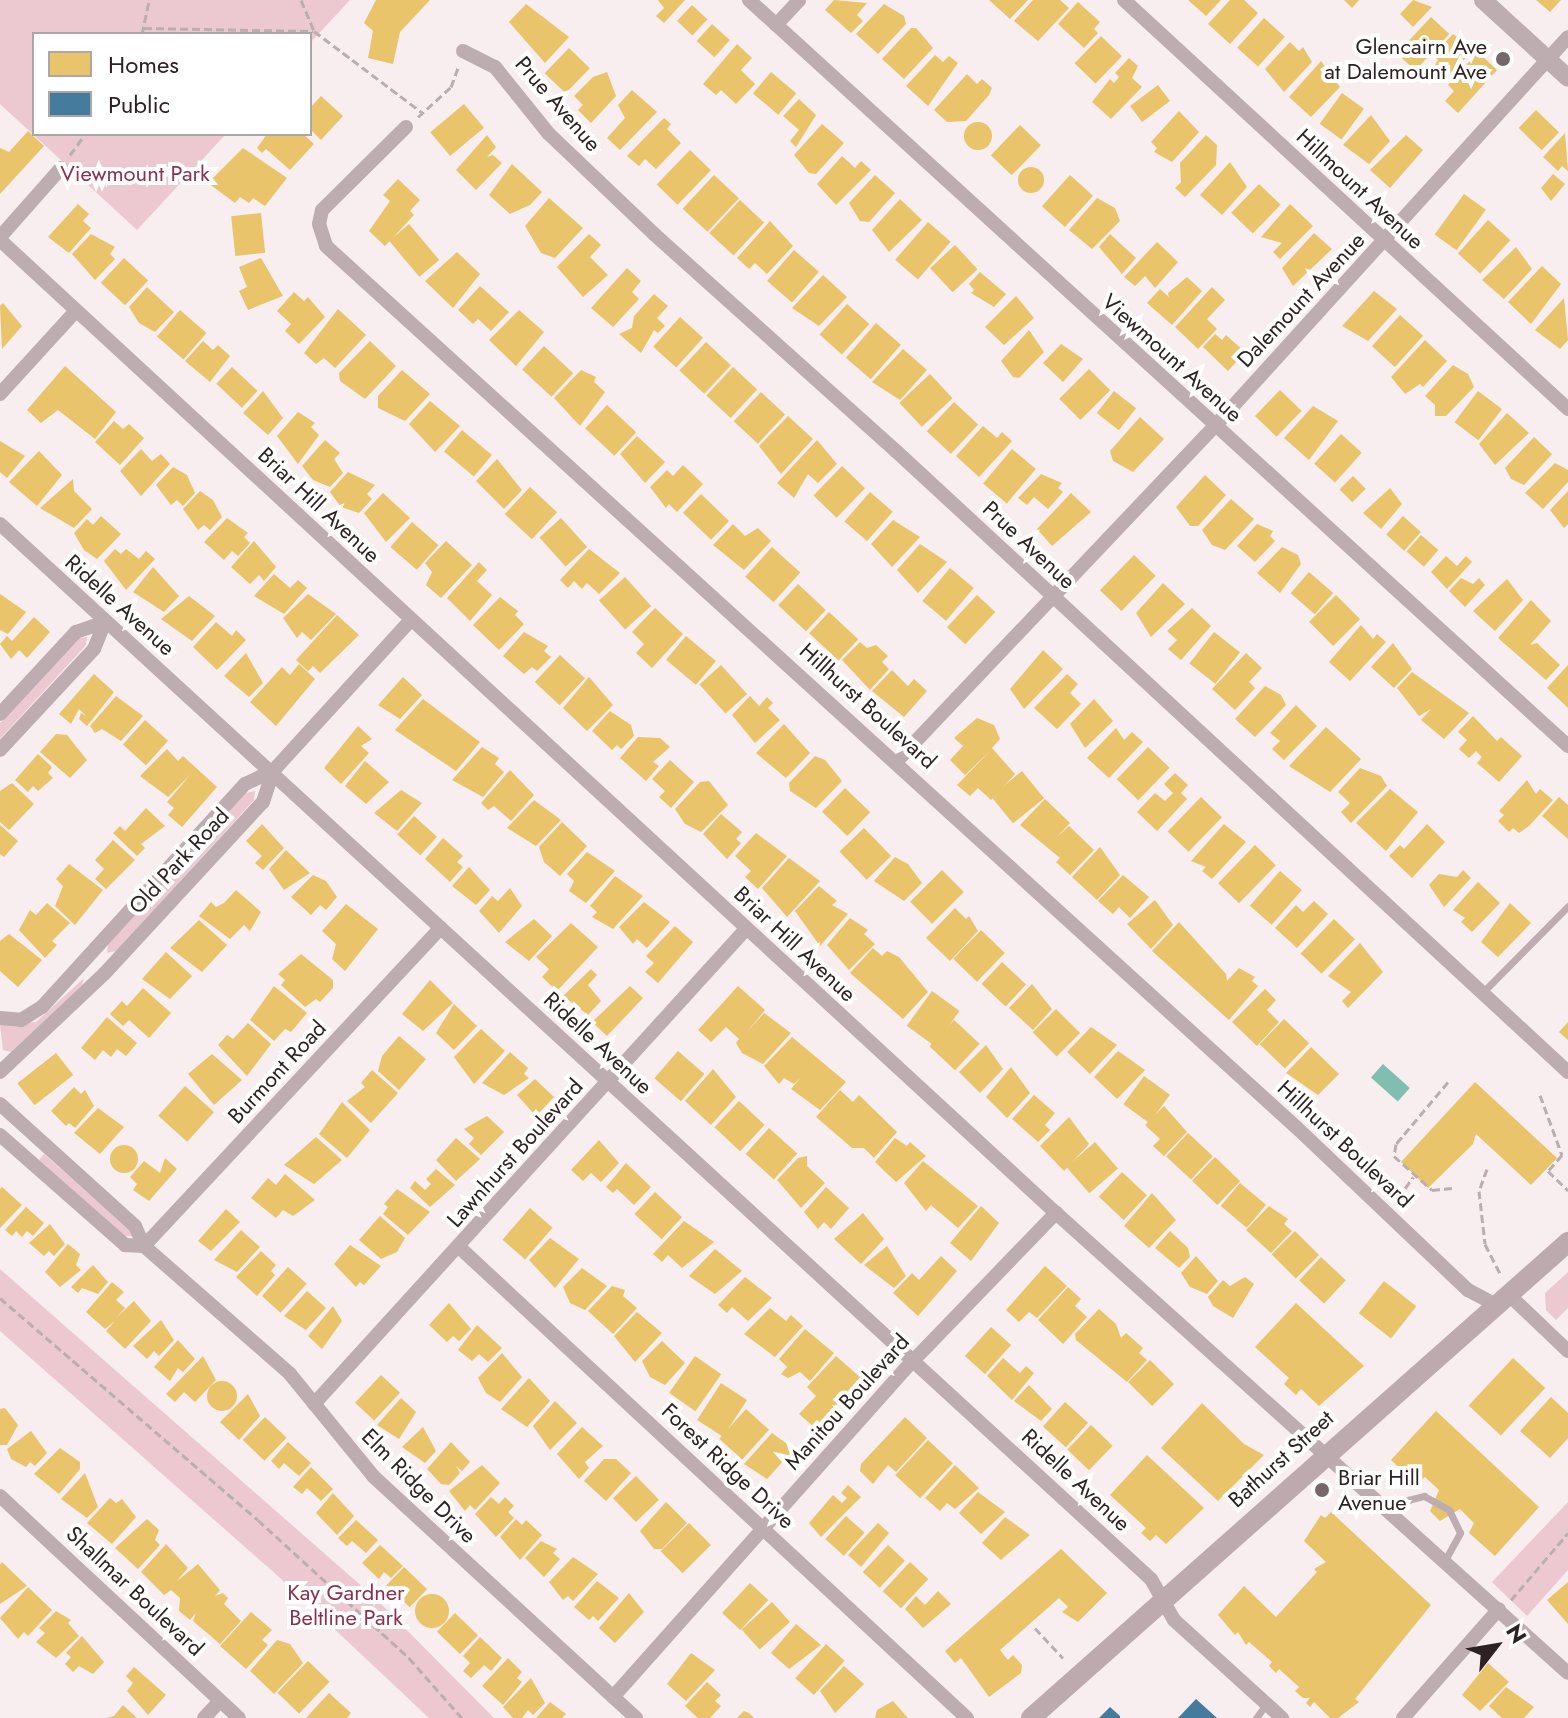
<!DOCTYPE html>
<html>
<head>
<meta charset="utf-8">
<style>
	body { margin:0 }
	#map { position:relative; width:1568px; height:1718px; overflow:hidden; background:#f8edef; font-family:Jost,sans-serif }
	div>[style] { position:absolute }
	.green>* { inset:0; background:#ecc9d0 }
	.water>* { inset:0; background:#80bfaf; transform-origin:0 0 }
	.homes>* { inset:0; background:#e9c46a; transform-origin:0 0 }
	.round { border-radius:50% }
	.public>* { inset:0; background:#457b9d }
	.path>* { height:3px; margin-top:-1.5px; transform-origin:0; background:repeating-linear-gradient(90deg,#bcadb0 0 8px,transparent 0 12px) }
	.service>* { height:7px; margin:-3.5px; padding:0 3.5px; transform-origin:3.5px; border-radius:3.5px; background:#bdacb0 }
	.minor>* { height:14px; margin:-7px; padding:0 7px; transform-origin:7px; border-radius:7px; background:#bdacb0 }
	.tertiary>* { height:18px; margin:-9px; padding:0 9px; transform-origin:9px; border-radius:9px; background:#bdacb0 }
	.secondary>* { height:20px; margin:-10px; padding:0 10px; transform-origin:10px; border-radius:10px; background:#bcaaae }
	.dots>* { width:22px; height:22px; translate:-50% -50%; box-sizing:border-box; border:4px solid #fff; border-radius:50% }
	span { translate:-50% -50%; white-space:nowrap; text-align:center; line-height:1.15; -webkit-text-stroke:8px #fff; paint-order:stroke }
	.poi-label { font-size:22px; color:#2d2123 }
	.right { translate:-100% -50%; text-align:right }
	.left { translate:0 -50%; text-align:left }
	.street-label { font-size:22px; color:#2d2123 }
	.park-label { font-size:22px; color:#8c304d }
	.legend { position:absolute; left:32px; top:32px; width:280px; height:104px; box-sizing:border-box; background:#fff; border:2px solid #aba6a7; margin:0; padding:10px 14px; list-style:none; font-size:24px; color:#2d2123 }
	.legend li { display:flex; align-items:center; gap:16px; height:40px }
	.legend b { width:40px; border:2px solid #aba6a7 }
	.north { position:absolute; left:1456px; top:1606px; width:80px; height:80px; -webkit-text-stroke:6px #fff; paint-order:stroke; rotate:59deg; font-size:22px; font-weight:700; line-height:32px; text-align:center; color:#2d2123 }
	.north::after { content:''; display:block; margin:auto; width:28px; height:36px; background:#2d2123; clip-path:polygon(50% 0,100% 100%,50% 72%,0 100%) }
</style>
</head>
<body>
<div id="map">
	<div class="green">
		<div style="clip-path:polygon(0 0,350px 0,310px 43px,310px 34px,34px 34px,34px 134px,226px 134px,137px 230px,0 104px)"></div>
		<div style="clip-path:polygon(87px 637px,86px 645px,0 739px,0 723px,79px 638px)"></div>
		<div style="clip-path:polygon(255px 791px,254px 800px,116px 951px,107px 953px,108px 944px,246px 793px)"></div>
		<div style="clip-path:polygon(84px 978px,82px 985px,11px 1052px,3px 1050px,0 1025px,36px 1022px)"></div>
		<div style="clip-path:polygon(44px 1154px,133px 1233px,132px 1236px,125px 1236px,39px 1160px)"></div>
		<div style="clip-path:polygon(0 1269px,374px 1597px,494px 1718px,429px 1718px,279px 1577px,0 1331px)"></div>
		<div style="clip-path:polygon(1568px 1272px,1568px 1308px,1556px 1320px,1546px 1310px,1545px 1293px)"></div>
		<div style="clip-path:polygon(1568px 1502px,1568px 1570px,1527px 1616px,1492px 1582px)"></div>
	</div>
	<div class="water">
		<div style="left:1383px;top:1064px;width:36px;height:18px;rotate:42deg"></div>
	</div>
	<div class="homes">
		<div style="clip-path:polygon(376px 0,430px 0,400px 32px,393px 64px,368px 58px,373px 31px,364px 23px)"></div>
		<div style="clip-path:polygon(658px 0,685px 0,664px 23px,656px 16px,664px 8px)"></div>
		<div style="clip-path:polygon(834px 0,867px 3px,857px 15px,863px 21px,851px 33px,825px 10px)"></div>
		<div style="clip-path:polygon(989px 0,1028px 0,1010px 19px)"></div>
		<div style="clip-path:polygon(1033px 0,1060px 0,1069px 8px,1038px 41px,1014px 21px)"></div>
		<div style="clip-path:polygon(1188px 0,1221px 0,1206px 16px)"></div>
		<div style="clip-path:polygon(1230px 0,1244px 0,1258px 13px,1230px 44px,1208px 24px)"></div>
		<div style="clip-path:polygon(1344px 0,1359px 0,1352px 8px)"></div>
		<div style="clip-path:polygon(1413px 0,1432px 7px,1413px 27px,1400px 14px)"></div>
		<div style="clip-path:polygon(1536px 0,1561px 0,1550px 12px)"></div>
		<div style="clip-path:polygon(1078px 2px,1100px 22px,1094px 29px,1098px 33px,1084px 48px,1058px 24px)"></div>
		<div style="clip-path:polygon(526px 4px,569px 37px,545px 63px,509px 22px)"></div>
		<div style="clip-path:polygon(884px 4px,904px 16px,906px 24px,878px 54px,856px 34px)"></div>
		<div style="left:692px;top:5px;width:21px;height:22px;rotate:43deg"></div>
		<div style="left:1431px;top:17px;width:25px;height:50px;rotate:43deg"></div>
		<div style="left:1264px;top:18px;width:28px;height:40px;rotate:42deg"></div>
		<div style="left:712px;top:24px;width:24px;height:23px;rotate:42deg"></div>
		<div style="clip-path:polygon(911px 28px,916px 28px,933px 48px,904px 79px,882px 59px)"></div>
		<div style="clip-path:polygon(1453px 34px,1474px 50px,1445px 78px,1433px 68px,1438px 60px,1433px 55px)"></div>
		<div style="left:1101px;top:36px;width:29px;height:38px;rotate:44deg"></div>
		<div style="clip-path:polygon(1290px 42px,1299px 51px,1303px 47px,1312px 62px,1284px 92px,1265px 69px)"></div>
		<div style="clip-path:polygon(737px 44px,752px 58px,741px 70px,755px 84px,736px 104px,721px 90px,716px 95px,703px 84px)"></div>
		<div style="left:569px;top:48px;width:29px;height:35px;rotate:44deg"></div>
		<div style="clip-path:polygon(1478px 52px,1497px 70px,1458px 113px,1445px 101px,1454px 91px,1448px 85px)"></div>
		<div style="clip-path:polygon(935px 55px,943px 62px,949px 56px,958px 63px,928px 106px,906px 86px)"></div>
		<div style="clip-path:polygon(1129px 58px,1138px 66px,1132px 78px,1142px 87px,1111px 119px,1092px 102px,1110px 79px,1114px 83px,1119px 77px,1115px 73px)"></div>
		<div style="clip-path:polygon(1321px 61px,1340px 87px,1311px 117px,1289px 97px)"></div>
		<div style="clip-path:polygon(607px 72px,616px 96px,591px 123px,578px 110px,583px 105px,574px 96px,593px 77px)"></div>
		<div style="left:771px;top:72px;width:33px;height:28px;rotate:40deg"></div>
		<div style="clip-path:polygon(967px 74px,977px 84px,982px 79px,992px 88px,989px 95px,966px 121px,947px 122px,934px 110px)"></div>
		<div style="left:1158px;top:85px;width:20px;height:35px;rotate:53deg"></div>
		<div style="clip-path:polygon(632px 90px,657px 112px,620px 150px,607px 138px,625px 118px,618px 105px)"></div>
		<div style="left:1342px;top:93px;width:27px;height:38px;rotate:36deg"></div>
		<div style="clip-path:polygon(321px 96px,343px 116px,321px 140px,310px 129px,310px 108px)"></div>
		<div style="clip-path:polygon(799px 99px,816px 115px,796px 147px,790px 141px,799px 130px,783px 116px)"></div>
		<div style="left:464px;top:104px;width:31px;height:44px;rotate:50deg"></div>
		<div style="left:1536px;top:110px;width:32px;height:25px;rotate:44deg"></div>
		<div style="clip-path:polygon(1179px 111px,1199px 132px,1172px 162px,1154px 152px,1157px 148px,1151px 142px)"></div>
		<div style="clip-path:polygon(1371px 115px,1390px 141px,1369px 164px,1343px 145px)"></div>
		<div style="clip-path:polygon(664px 118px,671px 124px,667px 129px,681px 143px,656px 169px,645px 159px,639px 166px,627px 156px)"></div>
		<div class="round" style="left:964px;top:122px;width:28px;height:28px"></div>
		<div style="clip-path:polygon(822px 124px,844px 143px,816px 174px,809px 173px,794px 155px)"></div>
		<div style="left:1020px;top:125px;width:29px;height:42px;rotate:44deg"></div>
		<div style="clip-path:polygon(28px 131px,44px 146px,0 194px,0 148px,9px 152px)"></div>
		<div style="clip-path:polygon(1565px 133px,1568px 171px,1562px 166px,1558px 171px,1543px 157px)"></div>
		<div style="clip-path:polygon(267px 134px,303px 134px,314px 144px,290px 170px,266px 149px,262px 153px,257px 148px)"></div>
		<div style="clip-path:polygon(487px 135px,496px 147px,487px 157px,493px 155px,502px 163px,476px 190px,456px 170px)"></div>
		<div style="clip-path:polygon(1206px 135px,1217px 145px,1216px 165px,1185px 197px,1175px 188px,1181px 182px,1180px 163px)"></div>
		<div style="clip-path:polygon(1406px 135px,1423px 150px,1390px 188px,1370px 170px)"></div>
		<div style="clip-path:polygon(243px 148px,287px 178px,265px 206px,253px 198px,249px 203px,240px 197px,235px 203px,208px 183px)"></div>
		<div style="left:690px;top:150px;width:29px;height:48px;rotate:44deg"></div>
		<div style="clip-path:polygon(842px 156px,855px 168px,861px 161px,871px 170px,836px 205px,817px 184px)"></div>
		<div style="clip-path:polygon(1230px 162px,1247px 187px,1222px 215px,1200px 195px)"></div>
		<div style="clip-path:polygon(512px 164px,542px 192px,530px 205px,510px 214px,489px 195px)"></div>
		<div class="round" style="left:1018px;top:167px;width:26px;height:26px"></div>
		<div style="clip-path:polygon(1553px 174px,1565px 184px,1551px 201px,1541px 188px)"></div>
		<div style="left:714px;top:175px;width:34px;height:46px;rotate:43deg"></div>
		<div style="clip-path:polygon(875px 175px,895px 193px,869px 222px,860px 221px,849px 203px)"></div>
		<div style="left:1070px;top:175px;width:31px;height:42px;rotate:42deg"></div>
		<div style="clip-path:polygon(398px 179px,420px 200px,410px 211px,414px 215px,385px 246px,369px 231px,390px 201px,383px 195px)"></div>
		<div style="left:1259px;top:184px;width:30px;height:40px;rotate:44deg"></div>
		<div style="left:1464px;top:194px;width:27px;height:50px;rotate:36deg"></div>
		<div style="clip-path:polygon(549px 198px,583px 228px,555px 258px,541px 253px,525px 226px)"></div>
		<div style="clip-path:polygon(1097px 198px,1115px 208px,1120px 221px,1092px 249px,1069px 230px)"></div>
		<div style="clip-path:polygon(900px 199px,922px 220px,889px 252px,872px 230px)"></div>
		<div style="left:740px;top:200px;width:33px;height:45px;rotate:43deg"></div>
		<div style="clip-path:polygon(78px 204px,89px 214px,83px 221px,91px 228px,69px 253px,48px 237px)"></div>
		<div style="clip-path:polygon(1290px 204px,1313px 226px,1280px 259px,1273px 252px,1282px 243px,1261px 237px)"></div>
		<div style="left:261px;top:213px;width:40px;height:30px;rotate:84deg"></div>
		<div style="left:1488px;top:220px;width:30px;height:45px;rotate:42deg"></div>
		<div style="clip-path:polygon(770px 221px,793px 246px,767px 274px,755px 263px,749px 269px,737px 258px)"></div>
		<div style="left:928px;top:222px;width:30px;height:50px;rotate:41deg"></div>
		<div style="left:409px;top:224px;width:47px;height:26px;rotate:50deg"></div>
		<div style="clip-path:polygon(1314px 233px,1332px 249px,1293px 286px,1282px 268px)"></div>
		<div style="clip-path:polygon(91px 234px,115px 247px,110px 254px,115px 259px,95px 280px,72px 254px)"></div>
		<div style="clip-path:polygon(589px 234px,601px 245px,590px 257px,608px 275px,583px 297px,557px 267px)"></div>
		<div style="clip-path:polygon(1110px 234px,1136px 258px,1122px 274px,1099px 247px)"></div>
		<div style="clip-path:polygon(1157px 242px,1178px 262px,1155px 288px,1145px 276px,1135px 286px,1124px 277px)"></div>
		<div style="left:955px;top:245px;width:33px;height:34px;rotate:47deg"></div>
		<div style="clip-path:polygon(1516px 247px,1532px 269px,1504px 299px,1482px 280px)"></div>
		<div style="left:794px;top:250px;width:33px;height:41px;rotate:41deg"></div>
		<div style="clip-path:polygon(457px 252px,480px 274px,453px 308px,425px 281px)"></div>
		<div style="left:124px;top:258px;width:33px;height:34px;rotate:43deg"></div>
		<div style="clip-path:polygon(261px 258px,283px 296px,248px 310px,239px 291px,247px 287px,239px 267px)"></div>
		<div style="clip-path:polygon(1542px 266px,1561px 284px,1531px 324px,1508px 302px)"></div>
		<div style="clip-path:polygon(627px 268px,641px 281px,632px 292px,639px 299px,613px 327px,591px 308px)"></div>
		<div style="clip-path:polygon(980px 272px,1006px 294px,994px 307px,971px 293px,974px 290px,969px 284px)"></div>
		<div style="clip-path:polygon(823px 275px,847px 297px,819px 326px,792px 308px)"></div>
		<div style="clip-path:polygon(1187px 277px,1202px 291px,1172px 325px,1147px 303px,1160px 289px,1169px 297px,1168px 293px)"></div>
		<div style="clip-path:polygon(480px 286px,509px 312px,491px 331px,478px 319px,473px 324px,458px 310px)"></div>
		<div style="clip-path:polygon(147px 287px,174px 312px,155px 332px,139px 323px,129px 307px)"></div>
		<div style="clip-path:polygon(1212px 287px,1225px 300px,1207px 319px,1217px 329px,1198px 349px,1175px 327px)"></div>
		<div style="clip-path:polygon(1374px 291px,1397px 309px,1368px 341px,1342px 326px)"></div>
		<div style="clip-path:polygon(294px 292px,304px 301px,308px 297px,325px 317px,299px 344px,285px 331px,291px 324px,277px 311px)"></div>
		<div style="clip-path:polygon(654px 294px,668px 306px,657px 318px,665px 326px,658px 333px,654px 330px,641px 353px,619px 334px,632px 328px,634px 316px)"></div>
		<div style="clip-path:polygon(1016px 296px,1034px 318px,1004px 345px,985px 327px)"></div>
		<div style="clip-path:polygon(1564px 298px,1568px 340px,1560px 349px,1535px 330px)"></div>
		<div style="clip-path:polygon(3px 303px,22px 326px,2px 349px,0 306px)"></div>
		<div style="left:847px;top:304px;width:30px;height:41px;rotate:42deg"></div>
		<div style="clip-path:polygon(338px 309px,366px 335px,335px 368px,324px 358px,316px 364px,304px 353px)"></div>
		<div style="left:180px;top:310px;width:35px;height:35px;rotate:41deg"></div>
		<div style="clip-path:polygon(519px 310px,544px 332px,516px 366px,489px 340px)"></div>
		<div style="left:1400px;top:315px;width:31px;height:42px;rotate:42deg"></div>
		<div style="left:680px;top:317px;width:31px;height:40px;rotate:42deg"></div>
		<div style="left:876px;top:323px;width:33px;height:46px;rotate:41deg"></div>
		<div style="clip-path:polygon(1029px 330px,1044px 352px,1019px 378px,1013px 377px,1001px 361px)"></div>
		<div style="clip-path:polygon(1215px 334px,1222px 340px,1226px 335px,1245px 352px,1228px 371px,1203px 347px)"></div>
		<div style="clip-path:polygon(1425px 340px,1447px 361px,1423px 387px,1420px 384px,1405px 394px,1391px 377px)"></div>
		<div style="clip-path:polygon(203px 341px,213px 350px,218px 345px,230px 356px,210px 382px,185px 361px)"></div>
		<div style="clip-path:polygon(370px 341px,396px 366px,365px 399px,340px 381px,339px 373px)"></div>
		<div style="left:706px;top:342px;width:34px;height:39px;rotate:43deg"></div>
		<div style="clip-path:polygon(1061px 344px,1083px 359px,1063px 382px,1043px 363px)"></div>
		<div style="left:544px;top:346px;width:40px;height:32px;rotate:43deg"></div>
		<div style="clip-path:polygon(903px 349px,927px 370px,900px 400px,872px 382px)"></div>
		<div style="clip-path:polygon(1453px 365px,1468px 374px,1474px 387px,1446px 416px,1435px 416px,1435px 405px,1425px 396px)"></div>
		<div style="clip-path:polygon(65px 366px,116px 412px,95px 439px,58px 410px,41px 423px,27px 410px)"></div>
		<div style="left:232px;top:367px;width:35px;height:23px;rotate:43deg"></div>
		<div style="left:733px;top:367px;width:33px;height:39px;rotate:43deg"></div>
		<div style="left:1089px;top:369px;width:30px;height:42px;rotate:45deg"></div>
		<div style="clip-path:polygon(402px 370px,430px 394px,405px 421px,378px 408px,378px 396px)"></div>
		<div style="clip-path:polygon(581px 370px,596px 377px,594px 382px,605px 392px,580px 426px,554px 398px)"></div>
		<div style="left:930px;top:374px;width:33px;height:42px;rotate:47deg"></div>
		<div style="left:1280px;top:390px;width:30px;height:36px;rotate:44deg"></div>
		<div style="clip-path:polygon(263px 391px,283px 418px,268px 435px,243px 413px)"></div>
		<div style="left:1114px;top:391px;width:28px;height:28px;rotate:38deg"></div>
		<div style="left:1478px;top:391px;width:30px;height:39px;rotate:37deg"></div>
		<div style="left:761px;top:392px;width:33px;height:40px;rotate:43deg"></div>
		<div style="clip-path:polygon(430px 401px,460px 426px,435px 452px,409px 424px)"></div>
		<div style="left:954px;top:402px;width:33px;height:40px;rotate:43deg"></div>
		<div style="left:607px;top:405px;width:40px;height:32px;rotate:43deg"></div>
		<div style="clip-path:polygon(1313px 406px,1338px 421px,1309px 460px,1284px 438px)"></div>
		<div style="clip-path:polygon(298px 412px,315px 423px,311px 427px,319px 435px,298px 464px,277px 436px)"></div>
		<div style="clip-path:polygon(1507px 413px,1529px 433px,1495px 465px,1479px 444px)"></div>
		<div style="clip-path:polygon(788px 416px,813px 439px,781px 474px,759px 446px)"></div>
		<div style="clip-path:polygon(1140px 417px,1164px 439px,1133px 472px,1113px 461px,1110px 451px)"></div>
		<div style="clip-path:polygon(114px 421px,123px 429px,129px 424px,144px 438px,120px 465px,95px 442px)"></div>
		<div style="clip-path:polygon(983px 426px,997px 438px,1002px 432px,1012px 441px,979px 477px,956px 456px)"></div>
		<div style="left:462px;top:430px;width:39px;height:28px;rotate:40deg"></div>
		<div style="left:1341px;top:434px;width:28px;height:40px;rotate:42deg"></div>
		<div style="clip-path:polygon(637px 436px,665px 462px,645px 483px,620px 454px)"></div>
		<div style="clip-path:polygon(1534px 437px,1552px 454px,1524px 485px,1511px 479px,1505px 468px)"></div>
		<div style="clip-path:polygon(325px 440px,340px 453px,334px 459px,343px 473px,330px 487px,313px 480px,302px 466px)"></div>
		<div style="clip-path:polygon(817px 440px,837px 464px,818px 483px,808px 474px,794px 498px,777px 483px)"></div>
		<div style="clip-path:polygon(0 441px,25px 456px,7px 478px,0 472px)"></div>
		<div style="clip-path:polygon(141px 449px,152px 461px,161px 454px,170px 464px,141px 496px,120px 471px)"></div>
		<div style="left:1012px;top:449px;width:31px;height:45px;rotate:40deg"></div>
		<div style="clip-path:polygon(39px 451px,62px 475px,37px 506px,9px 482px)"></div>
		<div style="clip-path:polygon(497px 459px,522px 490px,504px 509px,476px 481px)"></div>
		<div style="clip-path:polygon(1555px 463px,1568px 470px,1568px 482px,1543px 509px,1525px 493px)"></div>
		<div style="clip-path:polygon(683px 465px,703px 484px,677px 512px,669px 504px,666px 508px,650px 487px,667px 470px,673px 476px)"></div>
		<div style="left:842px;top:466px;width:32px;height:41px;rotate:44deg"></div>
		<div style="clip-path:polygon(173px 467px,187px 475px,195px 493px,183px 506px,177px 500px,171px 505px,156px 485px)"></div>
		<div style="clip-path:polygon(348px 472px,375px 485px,367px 494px,372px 499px,359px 513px,341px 507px,330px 492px)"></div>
		<div style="clip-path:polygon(1041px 474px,1062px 483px,1058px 488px,1063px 492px,1048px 509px,1034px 497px,1027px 505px,1018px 498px)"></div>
		<div style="clip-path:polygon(1205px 475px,1226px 495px,1198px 526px,1190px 526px,1176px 507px)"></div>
		<div style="left:1353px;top:476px;width:18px;height:19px;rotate:45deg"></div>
		<div style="clip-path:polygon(73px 479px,74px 491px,92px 509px,74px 528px,40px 508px)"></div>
		<div style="left:530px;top:487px;width:37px;height:37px;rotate:43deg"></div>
		<div style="clip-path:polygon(1390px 488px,1402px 504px,1381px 529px,1363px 513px)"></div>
		<div style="clip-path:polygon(200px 491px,213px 500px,222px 517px,210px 530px,204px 525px,198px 530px,183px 509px)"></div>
		<div style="clip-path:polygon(1568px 491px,1568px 524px,1564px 528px,1550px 510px)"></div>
		<div style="left:870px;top:492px;width:30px;height:39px;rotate:41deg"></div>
		<div style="clip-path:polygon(383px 493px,410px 518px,386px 542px,364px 513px)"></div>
		<div style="clip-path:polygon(1071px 493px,1091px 512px,1052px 546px,1037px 529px)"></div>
		<div style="left:701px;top:494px;width:39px;height:26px;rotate:44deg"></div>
		<div style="clip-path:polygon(1231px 499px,1254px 519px,1225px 550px,1212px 545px,1202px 530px)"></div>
		<div style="clip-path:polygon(101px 516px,121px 534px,97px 559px,84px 550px,74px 533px,87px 519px,93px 525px)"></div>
		<div style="left:1403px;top:516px;width:24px;height:25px;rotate:42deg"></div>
		<div style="clip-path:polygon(227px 518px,248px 533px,244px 537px,250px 543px,238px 556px,232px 551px,224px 560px,204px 542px)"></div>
		<div style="left:561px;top:518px;width:39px;height:29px;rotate:48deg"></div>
		<div style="clip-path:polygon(893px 520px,920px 537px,892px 567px,871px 544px)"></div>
		<div style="left:412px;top:522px;width:35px;height:33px;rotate:41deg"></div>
		<div style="clip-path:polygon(733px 524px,745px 536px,758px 528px,771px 541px,744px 570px,713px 545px)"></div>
		<div style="clip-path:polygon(1257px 524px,1273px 531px,1270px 536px,1275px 541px,1255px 562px,1237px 546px)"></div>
		<div style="left:1421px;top:535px;width:23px;height:22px;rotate:41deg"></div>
		<div style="clip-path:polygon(254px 541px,276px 567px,264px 581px,259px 575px,250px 584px,231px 567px)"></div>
		<div style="clip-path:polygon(446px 541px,472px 565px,441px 598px,426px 585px,432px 572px,425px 563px)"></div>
		<div style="clip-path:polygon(920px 544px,947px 562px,918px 593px,897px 570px)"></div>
		<div style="left:772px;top:547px;width:38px;height:40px;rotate:42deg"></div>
		<div style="clip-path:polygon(1282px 547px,1298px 555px,1301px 564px,1280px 593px,1257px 573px)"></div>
		<div style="clip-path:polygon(115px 549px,121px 554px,126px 549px,139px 559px,146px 551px,155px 559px,126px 590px,104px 561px)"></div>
		<div style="clip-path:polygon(589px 549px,620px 573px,599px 594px,587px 583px,582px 589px,574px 581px,568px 588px,560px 580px)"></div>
		<div style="left:1134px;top:555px;width:30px;height:49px;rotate:44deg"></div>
		<div style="clip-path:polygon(1446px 556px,1457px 566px,1466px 556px,1472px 562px,1447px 589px,1431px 572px)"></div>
		<div style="clip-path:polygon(479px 562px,487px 570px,477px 581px,492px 595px,470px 621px,447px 598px)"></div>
		<div style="clip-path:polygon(153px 567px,179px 596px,164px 612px,133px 592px)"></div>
		<div style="left:950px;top:568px;width:31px;height:43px;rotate:40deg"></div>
		<div style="left:1309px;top:572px;width:32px;height:28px;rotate:41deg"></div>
		<div style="clip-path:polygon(274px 574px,290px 588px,298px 580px,307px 588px,284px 614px,254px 596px)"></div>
		<div style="left:625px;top:577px;width:39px;height:35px;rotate:48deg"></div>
		<div style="clip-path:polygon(1461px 578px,1473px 584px,1479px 578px,1485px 585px,1465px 607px,1449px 591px)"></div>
		<div style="clip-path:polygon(1507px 579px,1523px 600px,1495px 631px,1473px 611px)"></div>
		<div style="clip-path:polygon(1163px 583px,1185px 604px,1151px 637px,1136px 613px)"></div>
		<div style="left:798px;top:584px;width:38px;height:29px;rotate:43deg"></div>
		<div style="clip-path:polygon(0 594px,26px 612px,8px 634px,0 630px)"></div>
		<div style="clip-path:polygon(308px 594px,336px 614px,311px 640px,302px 632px,297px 638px,283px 618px)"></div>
		<div style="left:977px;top:595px;width:25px;height:44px;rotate:43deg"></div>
		<div style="left:1336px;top:595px;width:34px;height:38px;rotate:45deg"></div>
		<div style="clip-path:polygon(189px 596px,215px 616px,192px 641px,161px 619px)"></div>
		<div style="clip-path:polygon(500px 597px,518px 611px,515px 615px,524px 624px,499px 650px,473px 625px)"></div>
		<div style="clip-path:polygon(1531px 600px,1551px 621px,1530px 645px,1537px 643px,1560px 665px,1546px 680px,1498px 638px)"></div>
		<div style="clip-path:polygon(655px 608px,683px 634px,652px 668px,636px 653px,644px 644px,632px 632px)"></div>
		<div style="clip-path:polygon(1192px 608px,1211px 626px,1181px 660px,1168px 649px,1177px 640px,1167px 631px)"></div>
		<div style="left:829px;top:612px;width:40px;height:29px;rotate:43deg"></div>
		<div style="clip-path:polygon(337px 615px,359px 635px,320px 673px,313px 666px,308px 671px,296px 660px)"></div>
		<div style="clip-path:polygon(34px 617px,50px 632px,27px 658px,19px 650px,11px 659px,0 644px,7px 636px,12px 641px)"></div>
		<div style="clip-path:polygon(216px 622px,232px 636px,236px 630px,246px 640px,217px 670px,193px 647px)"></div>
		<div style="clip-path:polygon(1361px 625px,1373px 639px,1377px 634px,1386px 642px,1350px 681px,1329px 662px)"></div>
		<div style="clip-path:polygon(524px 632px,548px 646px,544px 651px,551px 657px,537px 671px,532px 667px,524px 674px,503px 656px)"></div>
		<div style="left:1214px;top:632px;width:33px;height:40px;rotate:38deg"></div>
		<div style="left:686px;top:636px;width:39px;height:31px;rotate:40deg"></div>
		<div style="clip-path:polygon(860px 642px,867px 648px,876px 645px,888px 656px,882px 662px,889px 669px,870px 690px,842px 660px)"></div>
		<div style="clip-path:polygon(1393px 643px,1412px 669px,1394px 688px,1371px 667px)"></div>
		<div style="clip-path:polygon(1043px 650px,1063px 669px,1024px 709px,1010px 689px)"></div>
		<div style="clip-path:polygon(246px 653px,263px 683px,249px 697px,224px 676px)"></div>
		<div style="clip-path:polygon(1246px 653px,1262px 668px,1249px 682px,1255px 688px,1235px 710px,1212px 689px)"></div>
		<div style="left:560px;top:655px;width:34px;height:37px;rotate:43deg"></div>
		<div style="clip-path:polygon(299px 664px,315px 679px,276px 726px,250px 702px,282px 667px,290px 675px)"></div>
		<div style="left:721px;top:665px;width:39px;height:29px;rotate:48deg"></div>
		<div style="clip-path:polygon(1568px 665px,1568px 708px,1547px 688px)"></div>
		<div style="clip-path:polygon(892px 670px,908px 686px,914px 679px,927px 691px,904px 717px,872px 691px)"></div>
		<div style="clip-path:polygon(1412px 672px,1469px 713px,1444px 739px,1421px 720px,1431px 709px,1419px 716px,1397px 688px)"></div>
		<div style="clip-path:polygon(94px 674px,114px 692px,87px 726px,79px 719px,81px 713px,86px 716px,79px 709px,71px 724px,59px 714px)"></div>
		<div style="clip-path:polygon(1067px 674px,1078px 684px,1070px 693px,1081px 704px,1057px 729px,1034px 708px)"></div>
		<div style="clip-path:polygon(403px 677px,422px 695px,400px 719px,378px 705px)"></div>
		<div style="clip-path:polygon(589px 677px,613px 705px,587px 731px,563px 708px)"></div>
		<div style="clip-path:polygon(1265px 686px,1281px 695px,1286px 705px,1255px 737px,1235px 719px)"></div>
		<div style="clip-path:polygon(116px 696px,143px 716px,121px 741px,102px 729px,95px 733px,90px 726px)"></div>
		<div style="clip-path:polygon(750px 696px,759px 706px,767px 697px,773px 703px,768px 708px,780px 720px,755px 743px,732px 715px)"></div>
		<div style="clip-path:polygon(423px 699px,480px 742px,456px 771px,395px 730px)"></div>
		<div style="clip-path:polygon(1094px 699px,1113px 721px,1085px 748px,1070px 724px)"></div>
		<div style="clip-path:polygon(1296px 705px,1317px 726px,1284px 760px,1272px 749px,1280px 741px,1270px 733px)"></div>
		<div style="clip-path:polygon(610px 711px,631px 725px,634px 736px,621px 749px,617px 745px,612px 750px,592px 731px)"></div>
		<div style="clip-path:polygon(1473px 716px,1497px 741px,1501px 737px,1522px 756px,1499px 782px,1477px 763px,1482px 757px,1476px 751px,1469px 758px,1459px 749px,1467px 740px,1458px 732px)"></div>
		<div style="clip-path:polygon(977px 718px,994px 725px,1000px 739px,992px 748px,1015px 774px,991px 800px,978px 788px,970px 796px,957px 785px,990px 751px,965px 775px,950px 760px,963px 746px,954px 738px)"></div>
		<div style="left:145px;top:720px;width:31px;height:33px;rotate:42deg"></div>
		<div style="clip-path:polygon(784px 724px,810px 753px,786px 778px,756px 753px)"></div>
		<div style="clip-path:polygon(358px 726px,372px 739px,361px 746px,369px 753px,341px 784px,324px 768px)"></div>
		<div style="clip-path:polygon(1326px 727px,1361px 759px,1330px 792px,1289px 766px)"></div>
		<div style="clip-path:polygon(1116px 728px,1124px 740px,1132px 732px,1143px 742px,1109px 778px,1087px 758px)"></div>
		<div style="clip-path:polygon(56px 734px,67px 735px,87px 760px,70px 778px,40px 752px)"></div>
		<div style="clip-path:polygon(638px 737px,660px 738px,670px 747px,653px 762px,659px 766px,646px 781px,620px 758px)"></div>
		<div style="clip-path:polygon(482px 747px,499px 758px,495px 764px,504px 772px,483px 797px,452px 780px)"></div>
		<div style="left:1148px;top:747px;width:30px;height:45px;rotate:44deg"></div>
		<div style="clip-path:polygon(167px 749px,178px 761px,183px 756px,217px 787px,182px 827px,168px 815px,174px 808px,167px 802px,191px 774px,168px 797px,140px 776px)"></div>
		<div style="clip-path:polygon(38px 754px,52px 767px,48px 773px,53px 778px,38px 791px,33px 786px,28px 792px,15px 780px)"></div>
		<div style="clip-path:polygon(815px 756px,825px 760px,842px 781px,816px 808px,790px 791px,789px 783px)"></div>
		<div style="clip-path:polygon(670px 760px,694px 782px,671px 808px,659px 797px,665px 791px,652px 779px)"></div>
		<div style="clip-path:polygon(365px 761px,389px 782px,366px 804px,345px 786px)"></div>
		<div style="clip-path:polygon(1360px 768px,1381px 776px,1387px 786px,1351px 823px,1341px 812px,1350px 803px,1338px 792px)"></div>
		<div style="clip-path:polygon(510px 770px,534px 795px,511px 821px,494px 806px,488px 810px,481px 803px)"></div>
		<div style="left:1022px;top:771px;width:35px;height:40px;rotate:51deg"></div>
		<div style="clip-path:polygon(1175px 773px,1188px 785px,1181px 793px,1187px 799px,1157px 831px,1137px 812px,1155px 793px,1165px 801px,1173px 793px,1164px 784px)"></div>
		<div style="clip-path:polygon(1527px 780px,1536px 794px,1540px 789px,1553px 800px,1529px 826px,1519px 833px,1513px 828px,1509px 832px,1498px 821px,1504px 815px,1499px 811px)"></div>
		<div style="clip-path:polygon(709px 781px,728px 805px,701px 832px,685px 824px,675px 809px,700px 782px)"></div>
		<div style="clip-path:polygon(12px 783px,34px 804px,9px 830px,0 822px,0 791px)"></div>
		<div style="left:845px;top:788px;width:35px;height:33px;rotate:44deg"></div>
		<div style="clip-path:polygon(1390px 789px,1418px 812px,1386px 851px,1356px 823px)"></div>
		<div style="clip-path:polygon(401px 790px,422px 803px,397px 831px,374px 813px)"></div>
		<div style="left:1201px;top:797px;width:29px;height:48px;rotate:44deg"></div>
		<div style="clip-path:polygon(1559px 797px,1568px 805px,1568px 839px,1542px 816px)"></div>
		<div style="clip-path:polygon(1045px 799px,1070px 823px,1057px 837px,1069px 826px,1094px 850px,1070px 875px,1056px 862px,1060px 858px,1020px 825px)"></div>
		<div style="clip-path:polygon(534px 800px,561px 820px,536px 846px,507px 828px)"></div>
		<div style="clip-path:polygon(146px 808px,165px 826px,141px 844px,145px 848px,137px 856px,113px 833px,120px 826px,125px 831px)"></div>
		<div style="clip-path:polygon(721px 814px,742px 832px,736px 839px,741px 843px,727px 859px,703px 834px)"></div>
		<div style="left:414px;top:816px;width:31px;height:25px;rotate:42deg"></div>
		<div style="clip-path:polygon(562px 822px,587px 846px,560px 876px,544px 862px,539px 847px)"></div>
		<div style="clip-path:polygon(262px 824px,284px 848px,263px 870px,255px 863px,262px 856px,246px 841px)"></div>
		<div style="clip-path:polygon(1224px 824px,1246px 842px,1212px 879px,1202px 871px,1206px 867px,1191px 861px)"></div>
		<div style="clip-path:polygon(1427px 824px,1445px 842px,1412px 878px,1389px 856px,1400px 845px,1404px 849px)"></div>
		<div style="clip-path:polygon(0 825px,18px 841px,4px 857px,0 854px)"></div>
		<div style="left:864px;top:828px;width:39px;height:34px;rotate:46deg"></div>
		<div style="clip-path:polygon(756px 833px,787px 856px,758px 889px,745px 877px,751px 871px,735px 856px)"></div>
		<div style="clip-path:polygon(443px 838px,463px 856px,457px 862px,463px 867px,450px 882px,425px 859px)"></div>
		<div style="clip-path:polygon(113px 840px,135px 860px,106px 889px,95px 879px,104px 869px,95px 860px)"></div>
		<div style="left:1255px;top:845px;width:29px;height:53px;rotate:44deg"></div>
		<div style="clip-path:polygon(1100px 847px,1120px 875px,1097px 900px,1072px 877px)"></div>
		<div style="clip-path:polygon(286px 850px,310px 873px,284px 890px,269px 869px)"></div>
		<div style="clip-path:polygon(587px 852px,615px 871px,586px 903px,569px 891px,574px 881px,567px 874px)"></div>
		<div style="clip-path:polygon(895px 857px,908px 864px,922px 883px,904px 901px,874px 881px)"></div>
		<div style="clip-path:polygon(789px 858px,820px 881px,787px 917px,762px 888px)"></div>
		<div style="clip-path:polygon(69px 864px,103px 890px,75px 925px,55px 906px,63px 886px,56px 879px)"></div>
		<div style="clip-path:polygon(469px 867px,490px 890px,476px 905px,452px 886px)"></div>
		<div style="left:942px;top:870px;width:31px;height:45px;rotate:45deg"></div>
		<div style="clip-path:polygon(1463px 870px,1471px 878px,1444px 907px,1429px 885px,1439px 874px,1457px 877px)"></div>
		<div style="left:1280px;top:871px;width:29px;height:46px;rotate:41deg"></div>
		<div style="clip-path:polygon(313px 875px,326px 881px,337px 897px,326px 910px,320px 905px,311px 915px,291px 897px)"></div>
		<div style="clip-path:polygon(1123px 875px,1149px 897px,1130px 918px,1119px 907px,1113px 914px,1098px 901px)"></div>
		<div style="clip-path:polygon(615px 876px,643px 896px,613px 929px,592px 917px,597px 912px,590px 906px)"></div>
		<div style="clip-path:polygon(1478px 882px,1500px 903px,1472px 932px,1461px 922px,1465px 918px,1453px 910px)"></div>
		<div style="clip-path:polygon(819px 886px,837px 901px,832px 905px,848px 914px,820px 946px,795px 911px)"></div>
		<div style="clip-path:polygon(510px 888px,522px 906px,499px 933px,479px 911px,492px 896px,498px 901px)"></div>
		<div style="clip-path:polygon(236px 890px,261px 912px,250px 931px,244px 925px,230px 939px,199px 916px,211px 902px,216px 907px,224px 903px)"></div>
		<div style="clip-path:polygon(1155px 900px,1173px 925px,1151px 949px,1127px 924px)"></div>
		<div style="clip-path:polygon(1314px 901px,1328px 914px,1297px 948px,1275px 928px,1296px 905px,1303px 912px)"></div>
		<div style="clip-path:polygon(644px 902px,670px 922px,647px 948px,637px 939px,633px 944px,619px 927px)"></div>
		<div style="clip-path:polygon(47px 903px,70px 923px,52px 941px,57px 945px,45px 958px,19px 930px,30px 910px,36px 915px)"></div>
		<div style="clip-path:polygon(1510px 903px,1531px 923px,1498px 957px,1481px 942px)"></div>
		<div style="clip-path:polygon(346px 904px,378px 929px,345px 971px,332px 959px,336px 944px,322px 931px)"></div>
		<div style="clip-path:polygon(955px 908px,966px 919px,969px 916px,978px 931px,950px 961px,926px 938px)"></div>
		<div style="clip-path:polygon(850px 918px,868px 930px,864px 934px,875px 944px,849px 970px,827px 945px)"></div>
		<div style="clip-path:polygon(534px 919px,552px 936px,529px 961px,505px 942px)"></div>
		<div style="left:1334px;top:919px;width:29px;height:48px;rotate:44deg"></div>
		<div style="clip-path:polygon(199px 920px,227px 945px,202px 972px,170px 948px)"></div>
		<div style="clip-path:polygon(1179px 922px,1226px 974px,1227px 981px,1239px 968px,1255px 977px,1252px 981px,1258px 986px,1229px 1020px,1152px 951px)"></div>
		<div style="clip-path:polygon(571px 923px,598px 947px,557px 991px,542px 977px,549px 969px,536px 957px)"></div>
		<div style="clip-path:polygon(675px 926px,693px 942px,658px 983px,645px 972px,654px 963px,646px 956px)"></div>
		<div style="left:981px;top:930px;width:33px;height:40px;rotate:44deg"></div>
		<div style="clip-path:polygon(9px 934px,42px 960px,18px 987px,0 971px,0 941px)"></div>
		<div style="clip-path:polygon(1360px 943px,1383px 972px,1348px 1008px,1342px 1001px,1351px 992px,1328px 976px)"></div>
		<div style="clip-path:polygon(873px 948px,882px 956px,887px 951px,899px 957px,928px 992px,903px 1019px,850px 973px)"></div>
		<div style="clip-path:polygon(166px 952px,192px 976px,170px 999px,142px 979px)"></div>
		<div style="clip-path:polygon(301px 954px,333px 980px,333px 988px,320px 1002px,316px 999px,305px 1007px,281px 985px,285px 980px,278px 974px)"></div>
		<div style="left:1002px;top:962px;width:33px;height:30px;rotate:43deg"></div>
		<div style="clip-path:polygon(591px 969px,597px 975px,588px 985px,601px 1001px,588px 1015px,563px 996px)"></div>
		<div style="clip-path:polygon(430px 980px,453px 1003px,423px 1031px,402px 1014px)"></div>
		<div style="clip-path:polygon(1032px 984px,1052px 1009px,1033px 1030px,1009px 1008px)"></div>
		<div style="clip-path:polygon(274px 986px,307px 1013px,291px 1032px,285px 1029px,274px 1041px,250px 1020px)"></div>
		<div style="clip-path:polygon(630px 986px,643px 998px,607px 1036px,592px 1022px)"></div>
		<div style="clip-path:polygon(738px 986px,765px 1010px,747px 1032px,764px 1013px,791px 1033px,763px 1064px,742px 1053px,736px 1043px,739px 1039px,726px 1027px,711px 1042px,698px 1030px)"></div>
		<div style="clip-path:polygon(143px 988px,171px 1013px,149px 1038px,129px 1020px,123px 1026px,110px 1014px,122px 1001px,127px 1006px)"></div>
		<div style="clip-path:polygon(1265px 989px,1276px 1000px,1267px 1010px,1279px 1022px,1257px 1046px,1232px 1022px)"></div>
		<div style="left:932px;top:991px;width:34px;height:43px;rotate:36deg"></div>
		<div style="clip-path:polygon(454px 1004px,477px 1026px,454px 1050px,436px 1033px)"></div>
		<div style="left:1056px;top:1009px;width:34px;height:33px;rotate:45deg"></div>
		<div style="clip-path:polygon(107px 1017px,137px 1043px,126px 1056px,117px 1049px,111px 1057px,103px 1050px,95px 1060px,81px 1048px)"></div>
		<div style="left:1284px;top:1019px;width:35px;height:35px;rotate:44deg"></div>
		<div style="left:954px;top:1020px;width:35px;height:36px;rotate:43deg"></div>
		<div style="clip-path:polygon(1568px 1022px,1568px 1040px,1559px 1032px)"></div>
		<div style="clip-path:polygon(248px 1023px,271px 1044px,247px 1076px,218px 1045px,227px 1035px,233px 1039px)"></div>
		<div style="clip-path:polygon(1091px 1027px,1117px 1045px,1090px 1074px,1067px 1052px)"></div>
		<div style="clip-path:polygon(481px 1029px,505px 1051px,474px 1084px,454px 1057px)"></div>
		<div style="clip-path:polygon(399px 1036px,426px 1059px,399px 1090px,378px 1071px,382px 1056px)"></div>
		<div style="clip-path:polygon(792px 1037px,846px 1082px,820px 1110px,791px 1089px,801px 1077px,794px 1084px,784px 1078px,779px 1084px,764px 1066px)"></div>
		<div style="clip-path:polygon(986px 1045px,1003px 1069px,980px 1093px,959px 1072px)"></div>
		<div style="clip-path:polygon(1311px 1047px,1339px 1074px,1318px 1095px,1286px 1073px)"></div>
		<div style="left:678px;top:1051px;width:35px;height:36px;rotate:41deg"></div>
		<div style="clip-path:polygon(1118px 1051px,1145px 1070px,1117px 1099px,1094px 1077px)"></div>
		<div style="clip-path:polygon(510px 1052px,528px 1068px,524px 1074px,529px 1078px,504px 1095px,482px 1083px)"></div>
		<div style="left:56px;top:1053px;width:28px;height:49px;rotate:52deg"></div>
		<div style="clip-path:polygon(212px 1054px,242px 1080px,214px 1105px,188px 1074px)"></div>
		<div style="clip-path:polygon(1011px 1067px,1030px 1093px,1007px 1118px,986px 1097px)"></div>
		<div style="clip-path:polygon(713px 1069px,736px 1097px,711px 1125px,685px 1101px)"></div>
		<div style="clip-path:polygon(372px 1070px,398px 1093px,371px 1123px,347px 1101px,365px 1087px,361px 1083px)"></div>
		<div style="left:1144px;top:1076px;width:32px;height:35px;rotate:36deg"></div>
		<div style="clip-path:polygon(535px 1079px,554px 1097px,536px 1116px,517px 1095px)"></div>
		<div style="clip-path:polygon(1475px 1082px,1557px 1158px,1531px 1185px,1476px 1134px,1473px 1144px,1428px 1188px,1401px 1162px)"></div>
		<div style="left:185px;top:1086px;width:39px;height:40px;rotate:42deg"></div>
		<div style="clip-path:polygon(74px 1087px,81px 1094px,85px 1090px,94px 1106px,75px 1128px,69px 1123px,66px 1126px,51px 1111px)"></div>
		<div style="clip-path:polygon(840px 1090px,853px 1102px,859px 1095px,897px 1132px,874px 1158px,864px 1148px,852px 1148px,816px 1117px)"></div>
		<div style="clip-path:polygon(1034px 1095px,1055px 1113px,1045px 1125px,1050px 1130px,1038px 1142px,1012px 1119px)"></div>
		<div style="left:739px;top:1101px;width:35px;height:36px;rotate:43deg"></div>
		<div style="clip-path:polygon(342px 1102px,370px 1130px,347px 1158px,319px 1134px)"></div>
		<div style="clip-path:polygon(1164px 1106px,1187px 1132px,1164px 1156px,1153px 1146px,1160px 1139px,1145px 1125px)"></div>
		<div style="clip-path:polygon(98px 1108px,124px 1127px,100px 1154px,74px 1133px)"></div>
		<div style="clip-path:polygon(487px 1116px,504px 1132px,481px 1155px,469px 1144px,474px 1138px,464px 1129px)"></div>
		<div style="clip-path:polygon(1069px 1117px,1089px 1144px,1064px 1171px,1040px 1146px)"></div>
		<div style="left:769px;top:1128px;width:38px;height:35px;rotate:42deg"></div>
		<div style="left:1188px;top:1133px;width:34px;height:32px;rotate:43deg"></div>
		<div style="clip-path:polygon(316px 1137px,342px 1160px,314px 1184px,284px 1165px)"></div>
		<div style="clip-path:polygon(456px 1138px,480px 1159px,456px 1181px,436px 1160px)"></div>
		<div style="clip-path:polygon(895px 1138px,907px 1146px,910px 1142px,926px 1156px,896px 1182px,875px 1162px)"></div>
		<div style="clip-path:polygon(599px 1140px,619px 1163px,601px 1182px,591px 1173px,583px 1181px,571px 1170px)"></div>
		<div style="left:1095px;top:1142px;width:35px;height:38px;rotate:49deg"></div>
		<div class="round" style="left:110px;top:1145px;width:28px;height:28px"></div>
		<div style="clip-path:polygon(807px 1156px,807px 1166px,825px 1183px,801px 1208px,777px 1180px,798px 1158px)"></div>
		<div style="left:1215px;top:1157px;width:35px;height:33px;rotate:44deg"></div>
		<div style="clip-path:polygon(165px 1158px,177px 1169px,149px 1201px,133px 1190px,137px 1184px,130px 1177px,144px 1161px,160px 1173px)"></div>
		<div style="clip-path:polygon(923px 1161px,978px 1206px,958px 1228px,931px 1205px,926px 1211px,904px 1183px)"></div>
		<div style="clip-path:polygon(626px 1163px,651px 1187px,634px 1205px,617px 1189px,613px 1193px,606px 1187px)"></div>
		<div style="clip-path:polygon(436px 1169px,455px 1185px,430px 1207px,410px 1188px,415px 1181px,425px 1190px,431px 1184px,426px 1179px)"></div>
		<div style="left:1122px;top:1172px;width:34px;height:34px;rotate:43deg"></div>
		<div style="clip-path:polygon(285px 1174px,315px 1200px,293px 1216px,283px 1210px,276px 1218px,251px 1198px,268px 1178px,276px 1185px)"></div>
		<div style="left:1240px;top:1183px;width:34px;height:30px;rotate:40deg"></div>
		<div style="clip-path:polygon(2px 1187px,22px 1205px,0 1228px,0 1189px)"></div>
		<div style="clip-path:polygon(826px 1187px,849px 1208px,831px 1229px,824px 1222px,818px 1229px,804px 1212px)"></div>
		<div style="clip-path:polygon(397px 1189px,430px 1212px,408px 1235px,383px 1214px,388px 1207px,384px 1204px)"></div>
		<div style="left:655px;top:1192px;width:37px;height:30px;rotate:43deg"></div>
		<div style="clip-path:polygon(1152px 1193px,1176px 1220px,1149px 1248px,1124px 1226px)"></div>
		<div style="clip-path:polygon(981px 1206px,999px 1223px,971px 1261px,950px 1243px)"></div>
		<div style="clip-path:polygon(1269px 1206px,1288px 1219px,1284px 1224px,1292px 1231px,1271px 1253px,1246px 1230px)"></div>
		<div style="clip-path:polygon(26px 1207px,44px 1223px,33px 1236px,27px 1231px,22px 1237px,16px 1231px,12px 1236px,5px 1230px)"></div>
		<div style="left:530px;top:1208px;width:30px;height:42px;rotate:41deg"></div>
		<div style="clip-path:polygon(226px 1209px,240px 1222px,211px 1251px,198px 1241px)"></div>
		<div style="clip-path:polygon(863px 1213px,884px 1239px,861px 1264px,834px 1239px)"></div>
		<div style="clip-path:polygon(380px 1216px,405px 1238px,397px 1252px,381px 1259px,359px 1240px)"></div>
		<div style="clip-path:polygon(684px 1221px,714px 1242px,682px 1268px,668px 1255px,662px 1262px,653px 1254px)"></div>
		<div style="clip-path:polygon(50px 1224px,65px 1244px,54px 1256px,49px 1251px,44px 1256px,29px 1243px)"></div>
		<div style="clip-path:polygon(241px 1230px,260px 1247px,237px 1272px,214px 1260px)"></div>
		<div style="clip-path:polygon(1170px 1231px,1188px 1248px,1190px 1257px,1179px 1268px,1155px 1248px)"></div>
		<div style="left:1295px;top:1231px;width:34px;height:33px;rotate:45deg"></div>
		<div style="clip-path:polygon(550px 1238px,579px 1259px,555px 1288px,529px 1260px)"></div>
		<div style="clip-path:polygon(68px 1244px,80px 1254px,76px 1265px,81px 1270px,60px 1287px,45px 1272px)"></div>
		<div style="clip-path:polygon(350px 1245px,381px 1266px,364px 1285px,360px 1282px,356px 1287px,334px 1264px)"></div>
		<div style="clip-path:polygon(887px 1246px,906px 1276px,894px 1288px,864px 1265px)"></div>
		<div style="clip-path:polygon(715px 1249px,742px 1271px,715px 1294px,689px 1276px)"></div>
		<div style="clip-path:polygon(261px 1251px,276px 1265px,271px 1271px,275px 1275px,257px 1296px,236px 1277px)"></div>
		<div style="clip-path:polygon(941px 1256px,957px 1271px,918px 1316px,893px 1293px,912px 1273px,919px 1280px)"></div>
		<div style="clip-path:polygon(1196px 1256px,1218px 1281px,1207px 1294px,1190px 1287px,1181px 1273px)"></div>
		<div style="left:1321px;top:1257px;width:34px;height:32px;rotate:43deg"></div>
		<div style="clip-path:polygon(93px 1265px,108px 1282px,98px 1294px,82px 1288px,78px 1293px,71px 1287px)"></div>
		<div style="clip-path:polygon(1045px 1266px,1067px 1286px,1037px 1318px,1029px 1312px,1019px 1322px,1006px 1310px)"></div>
		<div style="left:288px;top:1267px;width:25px;height:39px;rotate:42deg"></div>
		<div style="clip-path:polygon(582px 1268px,607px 1286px,585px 1310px,570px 1303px,563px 1287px)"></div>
		<div style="clip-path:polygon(745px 1277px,772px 1298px,748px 1321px,732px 1307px,727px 1313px,718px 1305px)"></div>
		<div style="clip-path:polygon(1245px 1277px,1254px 1284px,1233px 1318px,1213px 1306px,1208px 1297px,1223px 1280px,1230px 1286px)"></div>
		<div style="left:1384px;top:1281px;width:41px;height:41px;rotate:38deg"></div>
		<div style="clip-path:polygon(112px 1282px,124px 1292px,116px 1300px,125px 1308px,116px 1318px,134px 1301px,151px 1321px,125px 1349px,106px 1331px,115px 1321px,105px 1329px,86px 1312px)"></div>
		<div style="clip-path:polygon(612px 1286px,625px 1290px,623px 1296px,637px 1308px,613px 1334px,588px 1311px)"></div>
		<div style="clip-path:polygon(1068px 1287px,1081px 1299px,1075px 1306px,1087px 1317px,1063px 1344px,1038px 1320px)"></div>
		<div style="clip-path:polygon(307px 1291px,326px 1308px,306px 1330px,284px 1316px)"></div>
		<div style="clip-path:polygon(449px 1303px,471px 1329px,459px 1341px,453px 1336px,447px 1342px,429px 1325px)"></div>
		<div style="clip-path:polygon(1296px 1303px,1364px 1366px,1319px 1406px,1301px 1389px,1296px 1395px,1284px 1384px,1289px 1378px,1255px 1347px)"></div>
		<div style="clip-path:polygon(333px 1306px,342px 1321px,322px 1349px,308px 1336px)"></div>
		<div style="clip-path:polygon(770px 1308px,786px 1321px,791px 1315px,803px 1326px,775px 1357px,744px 1334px)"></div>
		<div style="clip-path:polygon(1099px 1309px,1116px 1324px,1121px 1338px,1126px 1333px,1143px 1348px,1139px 1353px,1147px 1360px,1127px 1382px,1076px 1340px,1075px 1334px)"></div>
		<div style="clip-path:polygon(637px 1312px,662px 1333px,635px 1362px,614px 1336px)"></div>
		<div style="clip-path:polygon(161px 1320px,174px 1340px,159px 1356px,154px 1351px,147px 1359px,133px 1346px)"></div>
		<div style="clip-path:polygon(477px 1325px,502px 1348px,488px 1362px,479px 1354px,472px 1361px,458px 1350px)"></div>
		<div style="left:991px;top:1327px;width:27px;height:39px;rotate:42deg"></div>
		<div style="clip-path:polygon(805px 1329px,834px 1353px,810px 1381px,800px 1372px,788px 1378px,781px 1374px,787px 1367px,779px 1359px)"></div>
		<div style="clip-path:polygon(178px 1340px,195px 1359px,183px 1372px,178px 1368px,170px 1381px,154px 1367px)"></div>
		<div style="clip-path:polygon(662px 1341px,685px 1363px,665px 1385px,650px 1377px,642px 1361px)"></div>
		<div style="clip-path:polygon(502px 1353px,522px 1377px,500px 1402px,486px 1393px,478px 1378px)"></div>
		<div style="clip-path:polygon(203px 1356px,216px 1380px,195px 1402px,184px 1392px,175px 1402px,166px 1394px)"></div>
		<div style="left:695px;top:1356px;width:32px;height:45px;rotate:35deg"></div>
		<div style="clip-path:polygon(836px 1356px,861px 1378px,815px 1428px,799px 1414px,816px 1396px,807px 1387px)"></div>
		<div style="clip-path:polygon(1003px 1358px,1020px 1373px,1026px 1366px,1034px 1373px,1012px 1400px,987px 1376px)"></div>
		<div style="left:1513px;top:1358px;width:44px;height:65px;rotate:43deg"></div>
		<div style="left:1150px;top:1360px;width:34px;height:31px;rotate:45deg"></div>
		<div style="left:381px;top:1375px;width:26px;height:38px;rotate:43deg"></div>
		<div style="clip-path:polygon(529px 1378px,550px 1401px,527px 1427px,501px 1409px)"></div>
		<div class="round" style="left:207px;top:1381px;width:30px;height:30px"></div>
		<div style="left:721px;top:1383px;width:31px;height:44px;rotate:33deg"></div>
		<div style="clip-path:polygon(1029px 1385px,1052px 1409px,1041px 1421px,1014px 1401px)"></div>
		<div style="clip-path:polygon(248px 1394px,260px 1416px,239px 1440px,220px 1422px)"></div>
		<div style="clip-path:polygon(1551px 1397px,1568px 1413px,1568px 1438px,1550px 1458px,1520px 1431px)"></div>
		<div style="clip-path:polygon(401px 1398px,416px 1412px,399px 1439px,377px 1425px)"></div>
		<div style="clip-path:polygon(555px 1401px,577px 1423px,550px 1450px,533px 1426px)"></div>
		<div style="left:1065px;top:1402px;width:31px;height:33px;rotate:42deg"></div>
		<div style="clip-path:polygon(1202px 1403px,1244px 1444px,1264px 1455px,1218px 1501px,1161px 1448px)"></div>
		<div style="clip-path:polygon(5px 1408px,18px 1425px,7px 1445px,0 1445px,0 1409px)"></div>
		<div style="left:746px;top:1409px;width:31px;height:40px;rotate:42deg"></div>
		<div style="clip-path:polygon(1436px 1411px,1539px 1507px,1495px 1556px,1469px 1533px,1474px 1523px,1460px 1509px,1440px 1521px,1430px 1511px,1439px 1490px,1425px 1477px,1416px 1484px,1391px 1460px)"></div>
		<div style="left:265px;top:1417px;width:30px;height:32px;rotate:44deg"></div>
		<div style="clip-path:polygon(905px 1417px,927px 1438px,896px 1472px,888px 1465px,873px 1484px,860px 1471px,861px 1464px)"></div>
		<div style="left:1091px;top:1425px;width:30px;height:34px;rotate:44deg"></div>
		<div style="clip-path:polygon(423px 1427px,436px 1451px,425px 1463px,402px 1447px)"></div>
		<div style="clip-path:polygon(582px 1427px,603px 1446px,585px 1462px,589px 1468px,579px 1479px,557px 1454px)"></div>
		<div style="clip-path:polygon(31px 1431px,47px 1453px,35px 1466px,30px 1462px,26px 1467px,11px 1459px,7px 1449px)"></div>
		<div style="clip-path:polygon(772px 1433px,794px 1449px,767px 1479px,744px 1464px)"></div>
		<div style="left:928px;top:1440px;width:34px;height:48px;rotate:43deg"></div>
		<div style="clip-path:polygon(288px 1442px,311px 1463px,299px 1476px,284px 1463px,279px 1469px,271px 1461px)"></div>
		<div style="clip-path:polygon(451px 1442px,470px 1462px,462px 1471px,456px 1466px,460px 1473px,449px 1485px,441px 1484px,427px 1469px)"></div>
		<div style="clip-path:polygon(60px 1448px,80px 1462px,80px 1469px,59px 1494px,34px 1474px)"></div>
		<div style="clip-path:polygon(1147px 1455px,1204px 1508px,1166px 1544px,1156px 1535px,1150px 1541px,1141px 1533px,1146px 1528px,1110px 1495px)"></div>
		<div style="clip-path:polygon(604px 1459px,616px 1459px,631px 1473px,606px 1501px,584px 1481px)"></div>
		<div style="clip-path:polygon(482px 1465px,500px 1483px,475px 1510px,470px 1505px,465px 1511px,449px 1491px)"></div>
		<div style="clip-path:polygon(955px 1465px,979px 1488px,955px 1509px,947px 1503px,940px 1511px,925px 1498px)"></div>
		<div style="clip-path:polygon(311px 1467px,333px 1489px,321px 1501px,307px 1488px,302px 1494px,293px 1487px)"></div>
		<div style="clip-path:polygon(85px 1473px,98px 1507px,87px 1518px,61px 1499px)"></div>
		<div style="left:636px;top:1476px;width:33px;height:32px;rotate:46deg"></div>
		<div style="clip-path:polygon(848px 1485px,861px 1497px,821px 1537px,809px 1523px,833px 1495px,842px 1503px,847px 1498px,841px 1493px)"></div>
		<div style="clip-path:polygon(978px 1492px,1005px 1512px,981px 1534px,959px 1513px)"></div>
		<div style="clip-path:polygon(333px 1493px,354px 1516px,337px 1535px,316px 1513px)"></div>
		<div style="clip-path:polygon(491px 1497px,499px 1504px,505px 1497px,514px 1506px,508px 1512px,514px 1518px,496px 1537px,475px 1514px)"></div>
		<div style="clip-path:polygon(110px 1498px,116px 1503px,122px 1499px,136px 1517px,112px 1544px,87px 1523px)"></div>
		<div style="clip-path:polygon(666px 1502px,687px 1523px,662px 1549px,654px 1549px,640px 1531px)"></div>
		<div style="clip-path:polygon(1331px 1512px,1431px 1605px,1355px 1699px,1359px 1702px,1338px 1718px,1330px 1718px,1314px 1702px,1310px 1707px,1306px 1703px,1310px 1698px,1303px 1698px,1295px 1691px,1299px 1687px,1279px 1669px,1276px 1673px,1269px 1666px,1272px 1662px,1249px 1642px,1246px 1645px,1238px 1632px,1235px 1635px,1218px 1615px,1244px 1586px,1276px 1617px,1317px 1572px,1314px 1569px,1326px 1562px,1304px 1541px,1321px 1515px,1325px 1518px)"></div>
		<div style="left:846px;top:1516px;width:25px;height:31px;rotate:42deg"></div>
		<div style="clip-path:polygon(1005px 1517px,1030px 1535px,1001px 1560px,982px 1543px)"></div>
		<div style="clip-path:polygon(147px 1519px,159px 1530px,155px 1540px,160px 1545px,138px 1569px,115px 1548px)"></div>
		<div style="clip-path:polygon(516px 1519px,522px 1525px,526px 1520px,542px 1535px,520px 1560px,500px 1537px)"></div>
		<div style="clip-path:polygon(356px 1520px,378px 1540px,366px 1553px,352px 1541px,347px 1546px,338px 1538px)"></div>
		<div style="left:689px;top:1523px;width:31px;height:40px;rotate:45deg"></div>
		<div style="clip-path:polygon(878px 1523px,889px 1533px,861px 1567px,848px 1555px)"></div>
		<div style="clip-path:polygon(541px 1541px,557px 1549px,553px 1553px,560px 1559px,544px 1577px,525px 1558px)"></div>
		<div style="clip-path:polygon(166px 1544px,188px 1568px,177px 1581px,198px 1564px,220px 1590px,215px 1596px,223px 1593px,228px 1598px,224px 1604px,241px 1621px,220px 1644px,193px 1621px,196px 1613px,190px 1620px,179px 1611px,180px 1598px,171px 1590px,164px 1595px,141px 1572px)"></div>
		<div style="clip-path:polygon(380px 1545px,403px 1566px,391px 1578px,384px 1572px,379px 1579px,362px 1563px)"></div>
		<div style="left:888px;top:1545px;width:23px;height:37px;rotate:43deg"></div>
		<div style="clip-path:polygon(1061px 1549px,1107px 1593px,1078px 1622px,1062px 1612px,1068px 1607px,1059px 1598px,1000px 1650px,1008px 1660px,1013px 1655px,1022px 1665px,1021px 1673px,989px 1697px,961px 1658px,955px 1663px,945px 1651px)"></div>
		<div style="clip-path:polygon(573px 1557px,598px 1574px,573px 1601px,568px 1596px,563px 1600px,549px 1582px)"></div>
		<div style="clip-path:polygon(2px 1562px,27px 1586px,0 1604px,0 1565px)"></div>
		<div style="left:910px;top:1562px;width:25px;height:40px;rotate:43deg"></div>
		<div style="left:404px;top:1567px;width:32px;height:25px;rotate:44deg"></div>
		<div style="clip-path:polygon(597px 1581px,619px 1598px,598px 1621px,593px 1616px,589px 1620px,574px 1607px)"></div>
		<div style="clip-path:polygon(1568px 1582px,1568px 1624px,1547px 1600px)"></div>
		<div style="left:750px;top:1583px;width:25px;height:41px;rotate:43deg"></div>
		<div style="clip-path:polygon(28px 1587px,52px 1610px,28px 1636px,24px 1632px,18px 1639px,0 1618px)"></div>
		<div style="clip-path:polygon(938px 1591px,951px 1604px,923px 1628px,905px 1609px,916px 1596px,925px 1605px)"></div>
		<div style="clip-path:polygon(629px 1593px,644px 1612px,615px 1643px,599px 1628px)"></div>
		<div class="round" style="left:415px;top:1594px;width:34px;height:34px"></div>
		<div style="left:772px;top:1602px;width:27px;height:41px;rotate:48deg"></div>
		<div style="clip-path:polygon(56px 1611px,71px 1620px,68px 1623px,79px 1636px,56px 1658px,36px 1642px,45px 1633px,39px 1628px)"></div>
		<div style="clip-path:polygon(251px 1612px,272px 1630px,262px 1640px,268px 1645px,246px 1669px,220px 1646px)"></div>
		<div style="left:455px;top:1613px;width:32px;height:26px;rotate:44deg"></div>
		<div style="clip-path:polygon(796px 1624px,821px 1645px,789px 1669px,771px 1653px)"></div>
		<div style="clip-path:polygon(82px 1636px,104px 1662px,93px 1674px,79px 1666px,73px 1672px,65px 1664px,71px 1657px,66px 1653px)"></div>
		<div style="clip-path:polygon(480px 1637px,502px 1658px,491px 1671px,484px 1665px,471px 1678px,463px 1671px,470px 1663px,463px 1656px)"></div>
		<div style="clip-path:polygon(277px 1640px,290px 1644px,303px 1663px,274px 1694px,250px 1671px)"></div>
		<div style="left:826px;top:1644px;width:25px;height:46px;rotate:42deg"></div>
		<div style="clip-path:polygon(691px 1653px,715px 1670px,686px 1701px,667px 1684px)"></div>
		<div style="clip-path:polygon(508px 1658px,522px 1672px,517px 1678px,522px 1682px,503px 1705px,482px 1686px)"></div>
		<div style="left:308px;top:1661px;width:30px;height:44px;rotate:44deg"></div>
		<div style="clip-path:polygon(1488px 1663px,1509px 1682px,1480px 1711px,1462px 1695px)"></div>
		<div style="clip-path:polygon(844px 1666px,864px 1684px,835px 1713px,820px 1691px)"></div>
		<div style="clip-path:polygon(134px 1667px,166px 1695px,148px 1715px,127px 1691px,133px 1683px,126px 1676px)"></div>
		<div style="clip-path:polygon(531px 1678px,545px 1703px,533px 1715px,528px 1710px,522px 1718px,513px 1718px,503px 1707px)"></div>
		<div style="clip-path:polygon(707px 1682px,721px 1695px,715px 1701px,721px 1706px,710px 1718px,698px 1718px,685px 1706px)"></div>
		<div style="clip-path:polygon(1506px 1687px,1534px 1707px,1524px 1718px,1502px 1718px,1489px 1706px)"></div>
		<div style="clip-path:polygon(329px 1693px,351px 1713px,347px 1718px,306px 1718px)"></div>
		<div style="clip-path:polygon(893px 1701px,908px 1718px,875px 1718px,877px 1710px)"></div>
		<div style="clip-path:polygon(550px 1702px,566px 1714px,562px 1718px,536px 1718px)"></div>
		<div style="clip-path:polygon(123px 1705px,137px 1718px,106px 1718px,114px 1716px)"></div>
		<div style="clip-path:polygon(744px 1711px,749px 1713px,754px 1718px,737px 1718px)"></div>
	</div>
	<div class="public">
		<div style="clip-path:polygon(1196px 1699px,1217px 1718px,1178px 1718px)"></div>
		<div style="clip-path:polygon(1110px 1707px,1120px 1716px,1120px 1718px,1099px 1718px)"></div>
	</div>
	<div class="path">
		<div style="left:301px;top:0;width:34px;rotate:67deg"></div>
		<div style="left:314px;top:31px;width:136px;rotate:37deg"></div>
		<div style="left:144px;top:28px;width:169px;rotate:1deg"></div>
		<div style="left:142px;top:34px;width:35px;rotate:-78deg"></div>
		<div style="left:418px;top:117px;width:45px;rotate:-42.3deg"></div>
		<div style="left:451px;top:87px;width:23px;rotate:-70deg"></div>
		<div style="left:70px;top:155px;width:26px;rotate:-54deg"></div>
		<div style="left:1448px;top:1082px;width:81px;rotate:130deg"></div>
		<div style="left:1396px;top:1144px;width:12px;rotate:99deg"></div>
		<div style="left:1394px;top:1156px;width:51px;rotate:41.8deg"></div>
		<div style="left:1432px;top:1190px;width:20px;rotate:-6deg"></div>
		<div style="left:1540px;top:1095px;width:64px;rotate:69.9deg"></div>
		<div style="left:1562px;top:1155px;width:21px;rotate:131deg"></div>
		<div style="left:1548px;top:1171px;width:28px;rotate:44deg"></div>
		<div style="left:1487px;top:1169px;width:23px;rotate:110deg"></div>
		<div style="left:1479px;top:1191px;width:53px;rotate:83.5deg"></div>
		<div style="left:1485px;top:1244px;width:34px;rotate:63deg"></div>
		<div style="left:1398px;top:1198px;width:26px;rotate:-54deg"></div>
		<div style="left:0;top:1298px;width:340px;rotate:40.7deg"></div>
		<div style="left:258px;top:1520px;width:205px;rotate:42.4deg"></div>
		<div style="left:409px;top:1658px;width:80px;rotate:48.5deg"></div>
		<div style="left:1511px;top:1600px;width:88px;rotate:-49.6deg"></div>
		<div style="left:1035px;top:1628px;width:41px;rotate:47deg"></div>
	</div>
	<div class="service">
		<div style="left:1483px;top:992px;width:121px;rotate:-45.3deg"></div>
		<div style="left:1391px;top:1512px;width:17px;rotate:-40deg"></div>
		<div style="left:1404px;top:1501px;width:21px;rotate:-14deg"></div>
		<div style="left:1424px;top:1496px;width:29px;rotate:29deg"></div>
		<div style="left:1449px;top:1510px;width:25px;rotate:64deg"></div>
		<div style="left:1460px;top:1533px;width:31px;rotate:119deg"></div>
		<div style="left:1256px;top:1718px;width:17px;rotate:-54deg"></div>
	</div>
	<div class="minor">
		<div style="left:749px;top:0;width:1108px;rotate:42.33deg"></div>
		<div style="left:1124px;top:0;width:604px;rotate:42.65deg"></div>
		<div style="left:776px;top:25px;width:34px;rotate:-47deg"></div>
		<div style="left:463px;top:51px;width:36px;rotate:27deg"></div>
		<div style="left:495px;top:67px;width:85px;rotate:51.2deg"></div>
		<div style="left:548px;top:133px;width:146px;rotate:43.6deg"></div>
		<div style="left:654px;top:234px;width:325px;rotate:41.9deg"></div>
		<div style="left:896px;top:451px;width:915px;rotate:42.74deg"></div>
		<div style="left:406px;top:127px;width:118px;rotate:135.3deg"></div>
		<div style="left:322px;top:210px;width:14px;rotate:102deg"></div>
		<div style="left:319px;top:224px;width:23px;rotate:72deg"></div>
		<div style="left:326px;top:246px;width:1310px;rotate:42.25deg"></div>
		<div style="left:1296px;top:1127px;width:237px;rotate:43.5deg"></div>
		<div style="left:1468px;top:1290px;width:30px;rotate:28deg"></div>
		<div style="left:0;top:237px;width:92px;rotate:-48.5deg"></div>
		<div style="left:0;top:240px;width:1436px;rotate:42.66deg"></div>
		<div style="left:1056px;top:1213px;width:688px;rotate:41.94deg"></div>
		<div style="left:0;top:394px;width:111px;rotate:-47.6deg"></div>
		<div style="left:0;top:524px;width:1561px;rotate:42.51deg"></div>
		<div style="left:1151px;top:1579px;width:47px;rotate:60.7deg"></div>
		<div style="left:1174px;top:1620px;width:146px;rotate:42.2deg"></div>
		<div style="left:0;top:714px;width:112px;rotate:-47.2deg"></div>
		<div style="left:76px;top:632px;width:31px;rotate:-19deg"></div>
		<div style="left:0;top:750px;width:138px;rotate:-47.1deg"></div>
		<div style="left:94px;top:649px;width:29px;rotate:-68deg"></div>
		<div style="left:896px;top:762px;width:463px;rotate:-46.5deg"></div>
		<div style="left:1215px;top:426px;width:525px;rotate:-47.78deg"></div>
		<div style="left:0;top:1018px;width:21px;rotate:5deg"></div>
		<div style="left:21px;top:1020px;width:25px;rotate:-32deg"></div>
		<div style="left:42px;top:1007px;width:302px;rotate:-47.7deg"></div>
		<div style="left:245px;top:784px;width:31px;rotate:-25deg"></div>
		<div style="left:273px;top:771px;width:203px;rotate:-47.6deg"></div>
		<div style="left:0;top:1072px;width:144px;rotate:-43.3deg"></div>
		<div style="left:105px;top:973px;width:233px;rotate:-47.3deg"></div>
		<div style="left:263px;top:802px;width:33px;rotate:-72deg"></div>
		<div style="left:0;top:1104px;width:182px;rotate:42.1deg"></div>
		<div style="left:135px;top:1226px;width:22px;rotate:66deg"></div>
		<div style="left:144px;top:1246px;width:194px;rotate:41.2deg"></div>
		<div style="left:290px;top:1374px;width:133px;rotate:50.8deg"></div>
		<div style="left:374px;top:1477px;width:356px;rotate:42.6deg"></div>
		<div style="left:0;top:1135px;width:167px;rotate:41.3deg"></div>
		<div style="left:125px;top:1245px;width:19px;rotate:3deg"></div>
		<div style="left:144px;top:1246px;width:435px;rotate:-47deg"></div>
		<div style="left:459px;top:1247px;width:693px;rotate:42.84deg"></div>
		<div style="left:1507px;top:1293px;width:84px;rotate:43.6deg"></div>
		<div style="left:314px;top:1404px;width:642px;rotate:-47.71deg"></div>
		<div style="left:0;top:1496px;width:326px;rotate:42.9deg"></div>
		<div style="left:613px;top:1697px;width:448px;rotate:-48.3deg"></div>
		<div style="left:911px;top:1363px;width:209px;rotate:-46deg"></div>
		<div style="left:204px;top:1718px;width:23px;rotate:-47deg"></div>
		<div style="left:1403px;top:1718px;width:145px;rotate:-48.6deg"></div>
	</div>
	<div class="tertiary">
		<div style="left:1483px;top:0;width:115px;rotate:42.5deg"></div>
	</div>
	<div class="secondary">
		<div style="left:1031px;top:1718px;width:718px;rotate:-41.55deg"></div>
	</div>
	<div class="dots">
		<div style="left:1503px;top:59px;background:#74686a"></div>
		<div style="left:1322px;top:1490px;background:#74686a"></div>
	</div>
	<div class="poi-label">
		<span class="right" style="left:1487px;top:59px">Glencairn Ave<br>at Dalemount Ave</span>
		<span class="left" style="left:1338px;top:1490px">Briar Hill<br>Avenue</span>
	</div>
	<div class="street-label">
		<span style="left:558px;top:104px;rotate:49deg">Prue Avenue</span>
		<span style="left:1360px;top:189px;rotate:43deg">Hillmount Avenue</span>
		<span style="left:1301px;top:300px;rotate:-47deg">Dalemount Avenue</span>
		<span style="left:1172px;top:358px;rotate:42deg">Viewmount Avenue</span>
		<span style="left:319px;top:505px;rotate:43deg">Briar Hill Avenue</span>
		<span style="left:1029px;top:545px;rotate:43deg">Prue Avenue</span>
		<span style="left:120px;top:605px;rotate:42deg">Ridelle Avenue</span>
		<span style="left:868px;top:706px;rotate:42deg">Hillhurst Boulevard</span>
		<span style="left:179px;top:861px;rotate:-47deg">Old Park Road</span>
		<span style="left:795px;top:944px;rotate:43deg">Briar Hill Avenue</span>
		<span style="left:598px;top:1043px;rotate:43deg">Ridelle Avenue</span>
		<span style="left:277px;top:1072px;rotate:-47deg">Burmont Road</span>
		<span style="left:1345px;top:1144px;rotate:43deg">Hillhurst Boulevard</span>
		<span style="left:515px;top:1153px;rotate:-48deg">Lawnhurst Boulevard</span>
		<span style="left:847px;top:1402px;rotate:-48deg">Manitou Boulevard</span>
		<span style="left:1281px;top:1459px;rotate:-42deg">Bathurst Street</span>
		<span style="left:728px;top:1466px;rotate:43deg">Forest Ridge Drive</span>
		<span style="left:1076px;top:1480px;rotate:43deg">Ridelle Avenue</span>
		<span style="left:419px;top:1486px;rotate:45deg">Elm Ridge Drive</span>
		<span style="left:135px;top:1591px;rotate:43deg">Shallmar Boulevard</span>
	</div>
	<div class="park-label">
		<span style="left:135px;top:174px">Viewmount Park</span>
		<span style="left:346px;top:1605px">Kay Gardner<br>Beltline Park</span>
	</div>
	<ul class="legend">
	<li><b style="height:22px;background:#e9c46a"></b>Homes</li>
	<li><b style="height:22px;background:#457b9d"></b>Public</li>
	</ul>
	<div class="north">N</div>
</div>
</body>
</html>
